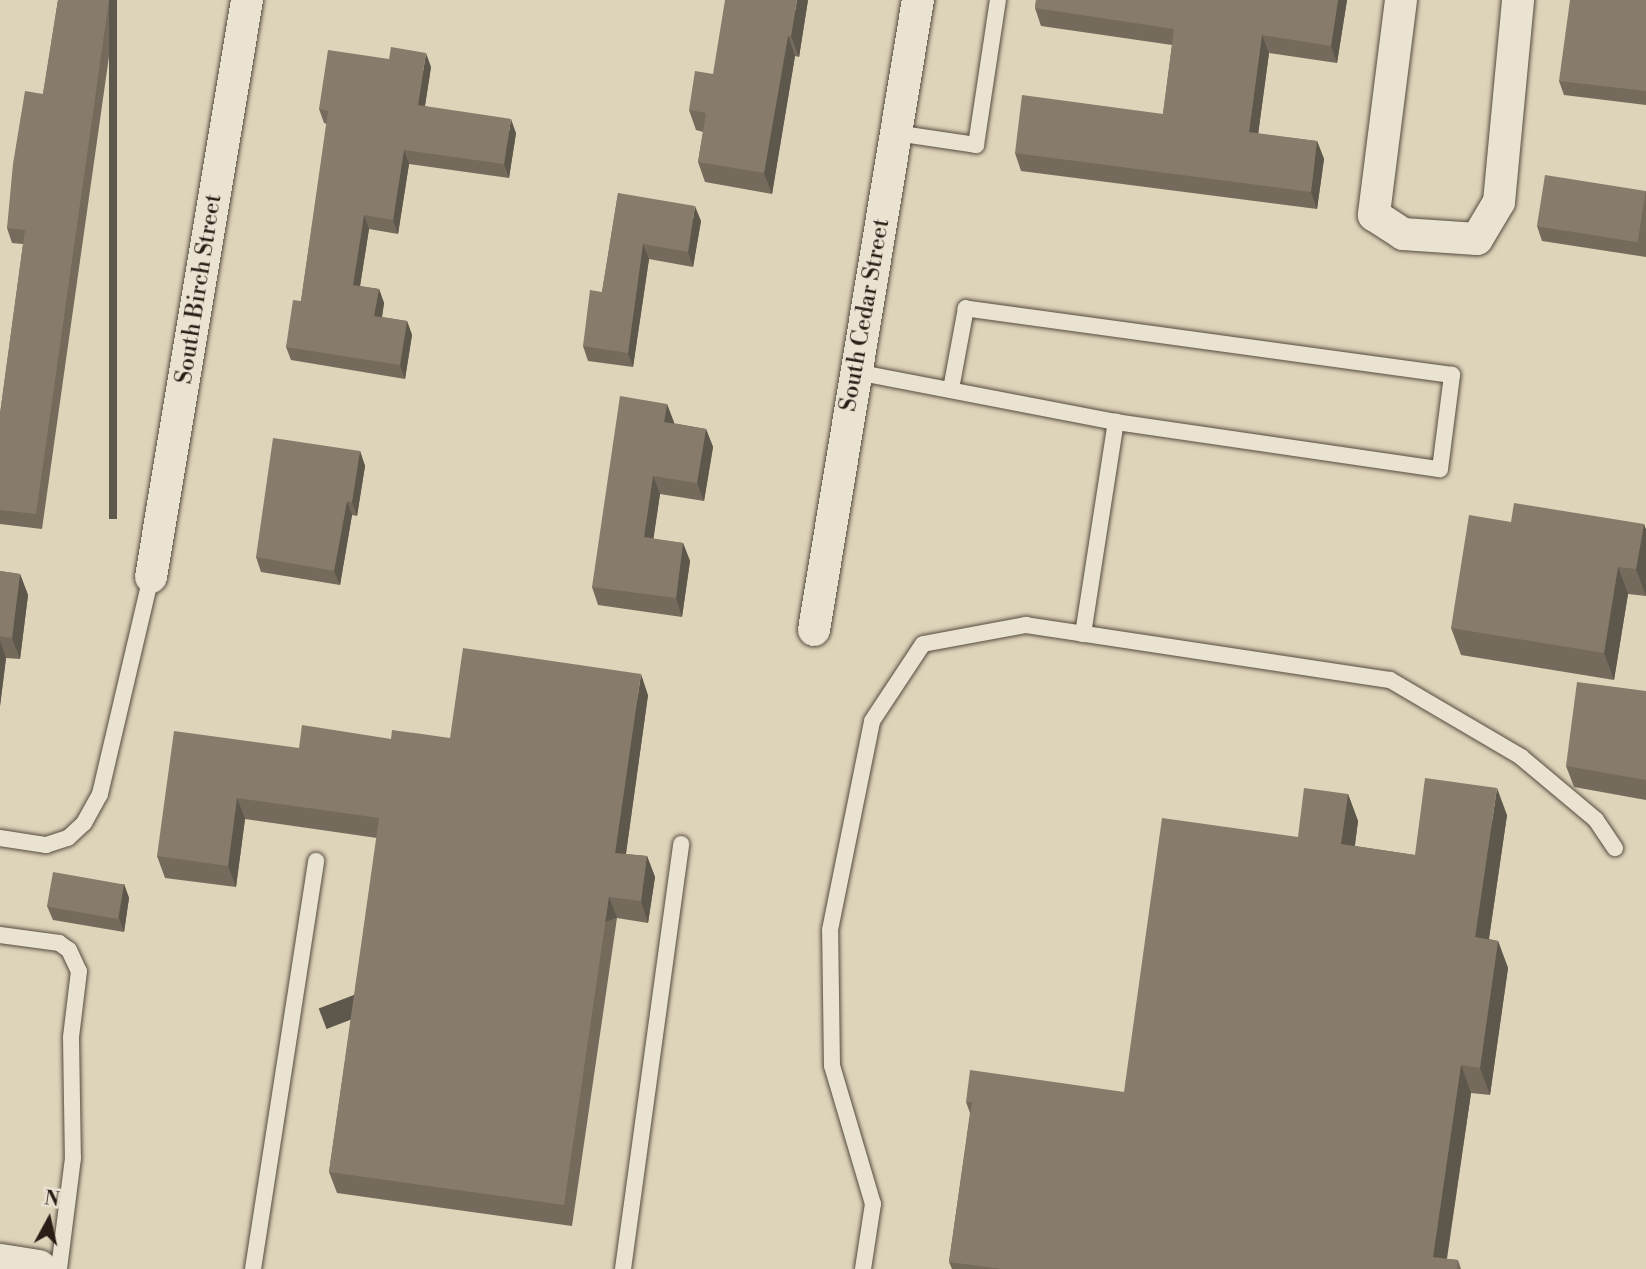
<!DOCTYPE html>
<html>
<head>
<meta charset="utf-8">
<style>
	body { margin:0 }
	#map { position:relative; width:1646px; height:1269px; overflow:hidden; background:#ded4ba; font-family:"Libre Bodoni",serif }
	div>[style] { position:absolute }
	.roads { filter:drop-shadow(0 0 2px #564b3f) drop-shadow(0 0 2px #564b3f) }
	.service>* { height:16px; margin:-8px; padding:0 8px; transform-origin:8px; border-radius:8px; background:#eae3d2 }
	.minor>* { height:32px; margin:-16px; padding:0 16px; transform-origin:16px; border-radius:16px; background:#eae3d2 }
	.tertiary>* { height:38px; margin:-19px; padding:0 19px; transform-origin:19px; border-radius:19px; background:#eae3d2 }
	.wall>* { inset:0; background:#746b5c }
	.shaded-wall>* { inset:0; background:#5e574b; transform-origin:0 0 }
	.building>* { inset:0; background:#877c6b; transform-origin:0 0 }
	span { translate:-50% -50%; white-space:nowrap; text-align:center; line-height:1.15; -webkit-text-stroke:5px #eae3d2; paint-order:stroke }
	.street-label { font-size:23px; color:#291d16 }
	.north { position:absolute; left:14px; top:1185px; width:70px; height:70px; -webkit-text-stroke:5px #eae3d2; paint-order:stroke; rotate:8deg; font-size:19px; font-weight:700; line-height:28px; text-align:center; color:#291d16 }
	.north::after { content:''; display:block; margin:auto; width:24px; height:32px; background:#291d16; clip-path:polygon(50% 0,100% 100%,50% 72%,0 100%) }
</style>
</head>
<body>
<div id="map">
	<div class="roads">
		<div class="service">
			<div style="left:896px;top:133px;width:81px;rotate:8.5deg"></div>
			<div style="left:976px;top:145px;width:147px;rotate:-81.4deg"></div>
			<div style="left:856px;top:372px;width:265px;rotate:10.9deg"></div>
			<div style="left:1116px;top:422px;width:327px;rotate:8.3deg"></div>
			<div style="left:1440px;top:469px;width:95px;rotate:-82.7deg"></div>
			<div style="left:1452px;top:375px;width:491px;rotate:-172.2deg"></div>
			<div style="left:966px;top:308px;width:82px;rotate:100.5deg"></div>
			<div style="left:1083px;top:634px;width:215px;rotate:-81.2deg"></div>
			<div style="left:0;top:838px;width:47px;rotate:8.7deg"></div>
			<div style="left:46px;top:845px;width:23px;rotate:-18deg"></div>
			<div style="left:68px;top:838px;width:22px;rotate:-43deg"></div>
			<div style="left:84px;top:823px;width:33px;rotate:-61deg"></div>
			<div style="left:100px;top:794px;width:223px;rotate:-76.8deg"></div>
			<div style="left:0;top:935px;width:60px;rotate:7.7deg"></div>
			<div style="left:59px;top:943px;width:12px;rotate:35deg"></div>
			<div style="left:69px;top:950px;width:23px;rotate:65deg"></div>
			<div style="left:79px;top:971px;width:66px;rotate:96.9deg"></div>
			<div style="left:71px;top:1037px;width:121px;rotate:89.1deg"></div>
			<div style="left:73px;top:1158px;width:112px;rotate:97.2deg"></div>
			<div style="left:253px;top:1269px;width:413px;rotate:-81.2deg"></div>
			<div style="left:623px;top:1269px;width:429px;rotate:-82.2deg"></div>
			<div style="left:863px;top:1269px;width:66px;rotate:-81.3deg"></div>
			<div style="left:873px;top:1204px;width:144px;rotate:-106.5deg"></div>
			<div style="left:832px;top:1066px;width:136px;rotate:-90.8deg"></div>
			<div style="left:830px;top:930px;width:213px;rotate:-78.6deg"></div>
			<div style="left:872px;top:721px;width:92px;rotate:-56.5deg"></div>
			<div style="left:923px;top:644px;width:105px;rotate:-10.5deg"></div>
			<div style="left:1026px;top:625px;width:368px;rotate:8.6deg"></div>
			<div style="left:1390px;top:680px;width:152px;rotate:30.4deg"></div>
			<div style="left:1521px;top:757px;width:98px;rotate:40deg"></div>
			<div style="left:1596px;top:820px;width:34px;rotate:56deg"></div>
		</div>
		<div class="minor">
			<div style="left:1401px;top:0;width:217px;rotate:97.2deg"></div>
			<div style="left:1374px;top:215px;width:35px;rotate:33deg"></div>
			<div style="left:1403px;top:234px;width:74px;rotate:3.9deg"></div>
			<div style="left:1477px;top:239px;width:43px;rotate:-59.3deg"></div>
			<div style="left:1499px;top:202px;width:203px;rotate:-84.6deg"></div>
			<div style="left:151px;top:577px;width:585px;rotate:-80.55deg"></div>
			<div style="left:814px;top:630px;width:639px;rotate:-80.63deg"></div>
		</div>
		<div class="tertiary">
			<div style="left:0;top:1263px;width:39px;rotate:9deg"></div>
		</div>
	</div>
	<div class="wall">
		<div style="clip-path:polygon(58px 0,117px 0,42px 529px,0 524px,0 414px,23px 244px,12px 243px,7px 228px,43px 94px)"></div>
		<div style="clip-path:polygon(808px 0,799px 57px,795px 56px,772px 194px,705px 182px,698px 162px,703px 132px,696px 130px,689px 110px,713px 74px)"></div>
		<div style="clip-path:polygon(1036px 0,1347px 0,1337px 63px,1269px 53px,1258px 134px,1317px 141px,1324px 159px,1317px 209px,1021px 171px,1015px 153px,1163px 114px,1172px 45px,1041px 26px,1035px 8px)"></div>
		<div style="clip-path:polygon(1646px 0,1646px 105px,1564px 95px,1559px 81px)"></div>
		<div style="clip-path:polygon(431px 67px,425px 106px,516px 133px,509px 178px,409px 164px,398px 234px,369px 229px,360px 286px,379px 289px,384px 303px,382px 317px,407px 321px,412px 335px,405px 379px,291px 360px,286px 347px,301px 301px,327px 124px,324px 123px,319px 109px)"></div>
		<div style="clip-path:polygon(1646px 191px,1646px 257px,1542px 241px,1537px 226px)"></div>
		<div style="clip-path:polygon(618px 193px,701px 221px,693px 267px,649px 259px,633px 367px,588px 361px,583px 346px,602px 292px)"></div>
		<div style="clip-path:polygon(667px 404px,673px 423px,706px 429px,713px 447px,704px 501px,660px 494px,653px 539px,683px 543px,690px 561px,682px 617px,598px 605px,592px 587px)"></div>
		<div style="clip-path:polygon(360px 451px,365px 466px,357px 516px,352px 515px,340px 585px,261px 572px,256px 557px)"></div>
		<div style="clip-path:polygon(1511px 522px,1644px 524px,1646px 530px,1646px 596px,1628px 594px,1614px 680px,1461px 655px,1451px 628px)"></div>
		<div style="clip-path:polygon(0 571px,20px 574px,28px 595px,20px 659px,6px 658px,0 706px)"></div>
		<div style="clip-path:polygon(1646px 691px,1646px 800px,1574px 787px,1566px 766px)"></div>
		<div style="clip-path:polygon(648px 695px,626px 854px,647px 856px,655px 877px,648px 923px,617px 918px,572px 1226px,337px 1193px,329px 1172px,377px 838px,245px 819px,236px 887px,165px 878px,157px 856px,299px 748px,391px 739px,450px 738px)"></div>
		<div style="clip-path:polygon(1348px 794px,1358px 821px,1355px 846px,1415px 855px,1507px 815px,1489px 939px,1498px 941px,1508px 968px,1490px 1095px,1471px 1093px,1447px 1259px,1458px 1260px,1461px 1269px,952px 1269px,949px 1262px,970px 1113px,966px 1102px,1124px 1092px,1298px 837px)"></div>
		<div style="clip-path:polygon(124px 884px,129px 898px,124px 932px,53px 920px,47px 906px)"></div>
	</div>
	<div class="shaded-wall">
		<div style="left:109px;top:0;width:8px;height:519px"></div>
		<div style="clip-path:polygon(797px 0,808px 0,799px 57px,791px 36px)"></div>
		<div style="clip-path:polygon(1338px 0,1347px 0,1337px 63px,1331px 46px)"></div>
		<div style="clip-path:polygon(1262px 35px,1269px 53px,1256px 150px,1249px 132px)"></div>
		<div style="clip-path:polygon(788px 36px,795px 56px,772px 194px,764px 173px)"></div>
		<div style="clip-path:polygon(426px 53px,431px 67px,423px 118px,418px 105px)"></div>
		<div style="clip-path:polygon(511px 119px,516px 133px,509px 178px,504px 164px)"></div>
		<div style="clip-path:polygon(1317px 141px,1324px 159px,1317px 209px,1311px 192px)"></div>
		<div style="clip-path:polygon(404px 150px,409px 164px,398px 234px,393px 220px)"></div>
		<div style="clip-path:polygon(695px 206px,701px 221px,693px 267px,688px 252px)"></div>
		<div style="clip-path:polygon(364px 215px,369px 229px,358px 299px,353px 285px)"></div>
		<div style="clip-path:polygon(643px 244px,649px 259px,633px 367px,628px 353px)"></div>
		<div style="clip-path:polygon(379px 289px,384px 303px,380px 330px,374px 316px)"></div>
		<div style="clip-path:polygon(407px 321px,412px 335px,405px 379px,400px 365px)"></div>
		<div style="clip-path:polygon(667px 404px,674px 422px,671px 440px,664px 422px)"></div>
		<div style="clip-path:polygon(706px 429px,713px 447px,704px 501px,697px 483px)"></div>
		<div style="clip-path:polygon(360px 451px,365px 466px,357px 516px,352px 502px)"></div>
		<div style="clip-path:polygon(653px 476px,660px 494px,651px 556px,644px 537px)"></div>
		<div style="clip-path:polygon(347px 501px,352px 515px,340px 585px,334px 571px)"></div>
		<div style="clip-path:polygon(1644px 524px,1646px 530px,1646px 596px,1636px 569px)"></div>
		<div style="clip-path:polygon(683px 543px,690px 561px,682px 617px,676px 598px)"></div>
		<div style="clip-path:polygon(1618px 567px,1628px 594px,1614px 680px,1604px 653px)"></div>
		<div style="clip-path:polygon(20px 574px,28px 595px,20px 659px,12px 638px)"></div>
		<div style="clip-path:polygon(0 641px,6px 658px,0 706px)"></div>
		<div style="clip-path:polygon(641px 674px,648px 695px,623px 874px,615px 853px)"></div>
		<div style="clip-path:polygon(1497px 788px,1507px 815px,1485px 965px,1475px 937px)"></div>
		<div style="clip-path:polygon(1348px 794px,1358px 821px,1351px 872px,1341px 844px)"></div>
		<div style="clip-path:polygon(237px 798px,245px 819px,236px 887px,228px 866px)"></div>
		<div style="clip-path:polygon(647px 856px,655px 877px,648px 923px,641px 901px)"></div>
		<div style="clip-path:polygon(124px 884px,129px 898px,124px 932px,119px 917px)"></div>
		<div style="left:609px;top:897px;width:22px;height:311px;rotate:69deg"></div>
		<div style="clip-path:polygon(1498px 941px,1508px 968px,1490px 1095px,1480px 1068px)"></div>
		<div style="clip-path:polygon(1461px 1065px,1471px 1093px,1445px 1269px,1433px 1257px)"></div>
	</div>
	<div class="building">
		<div style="clip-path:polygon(58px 0,109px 0,36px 514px,0 510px,0 414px,25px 230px,7px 228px,13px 164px,25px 91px,43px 94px)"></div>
		<div style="clip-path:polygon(725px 0,797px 0,791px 36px,788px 36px,764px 173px,698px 162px,706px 113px,689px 110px,695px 71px,713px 74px)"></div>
		<div style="clip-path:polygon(1036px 0,1338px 0,1331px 46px,1262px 35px,1249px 132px,1317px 141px,1311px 192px,1015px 153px,1022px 95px,1163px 114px,1174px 29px,1035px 8px)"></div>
		<div style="clip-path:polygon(1570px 0,1646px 0,1646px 91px,1559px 81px)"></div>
		<div style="clip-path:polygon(391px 47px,426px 53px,418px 105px,511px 119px,504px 164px,404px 150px,393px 220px,364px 215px,353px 285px,379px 289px,374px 316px,407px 321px,400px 365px,286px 347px,293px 300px,301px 301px,328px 111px,319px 109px,328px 50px,389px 59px)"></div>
		<div style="left:1545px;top:175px;width:102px;height:52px;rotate:9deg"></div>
		<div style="clip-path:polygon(618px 193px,695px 206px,688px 252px,643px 244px,628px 353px,583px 346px,590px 290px,602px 292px)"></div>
		<div style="clip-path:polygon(620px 396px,667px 404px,664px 422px,706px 429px,697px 483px,653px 476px,644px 537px,683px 543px,676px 598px,592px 587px)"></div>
		<div style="clip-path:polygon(273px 438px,360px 451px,352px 502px,347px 501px,334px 571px,256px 557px)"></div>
		<div style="clip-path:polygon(1514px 503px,1644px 524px,1636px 569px,1618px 567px,1604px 653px,1451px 628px,1469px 515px,1511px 522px)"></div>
		<div style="clip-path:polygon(0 571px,20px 574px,12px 638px,0 636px)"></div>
		<div style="clip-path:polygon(463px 648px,641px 674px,615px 853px,647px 856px,641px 901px,609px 897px,564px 1205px,329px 1172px,379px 818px,237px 798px,228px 866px,157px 856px,174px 731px,299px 748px,302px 725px,391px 739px,392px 730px,450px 738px)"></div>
		<div style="clip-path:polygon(1577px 682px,1646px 691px,1646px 780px,1566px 766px)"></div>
		<div style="clip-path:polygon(1425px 778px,1497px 788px,1475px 937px,1498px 941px,1480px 1068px,1461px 1065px,1433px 1257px,1458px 1260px,1457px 1269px,1002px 1269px,949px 1262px,972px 1102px,966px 1102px,970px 1070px,1124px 1092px,1162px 818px,1298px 837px,1304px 788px,1348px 794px,1341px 844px,1415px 855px)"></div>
		<div style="left:53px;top:872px;width:72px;height:35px;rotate:10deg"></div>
	</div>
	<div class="street-label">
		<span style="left:199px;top:289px;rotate:-81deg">South Birch Street</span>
		<span style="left:865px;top:315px;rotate:-80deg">South Cedar Street</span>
	</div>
	<div class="north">N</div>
</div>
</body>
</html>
